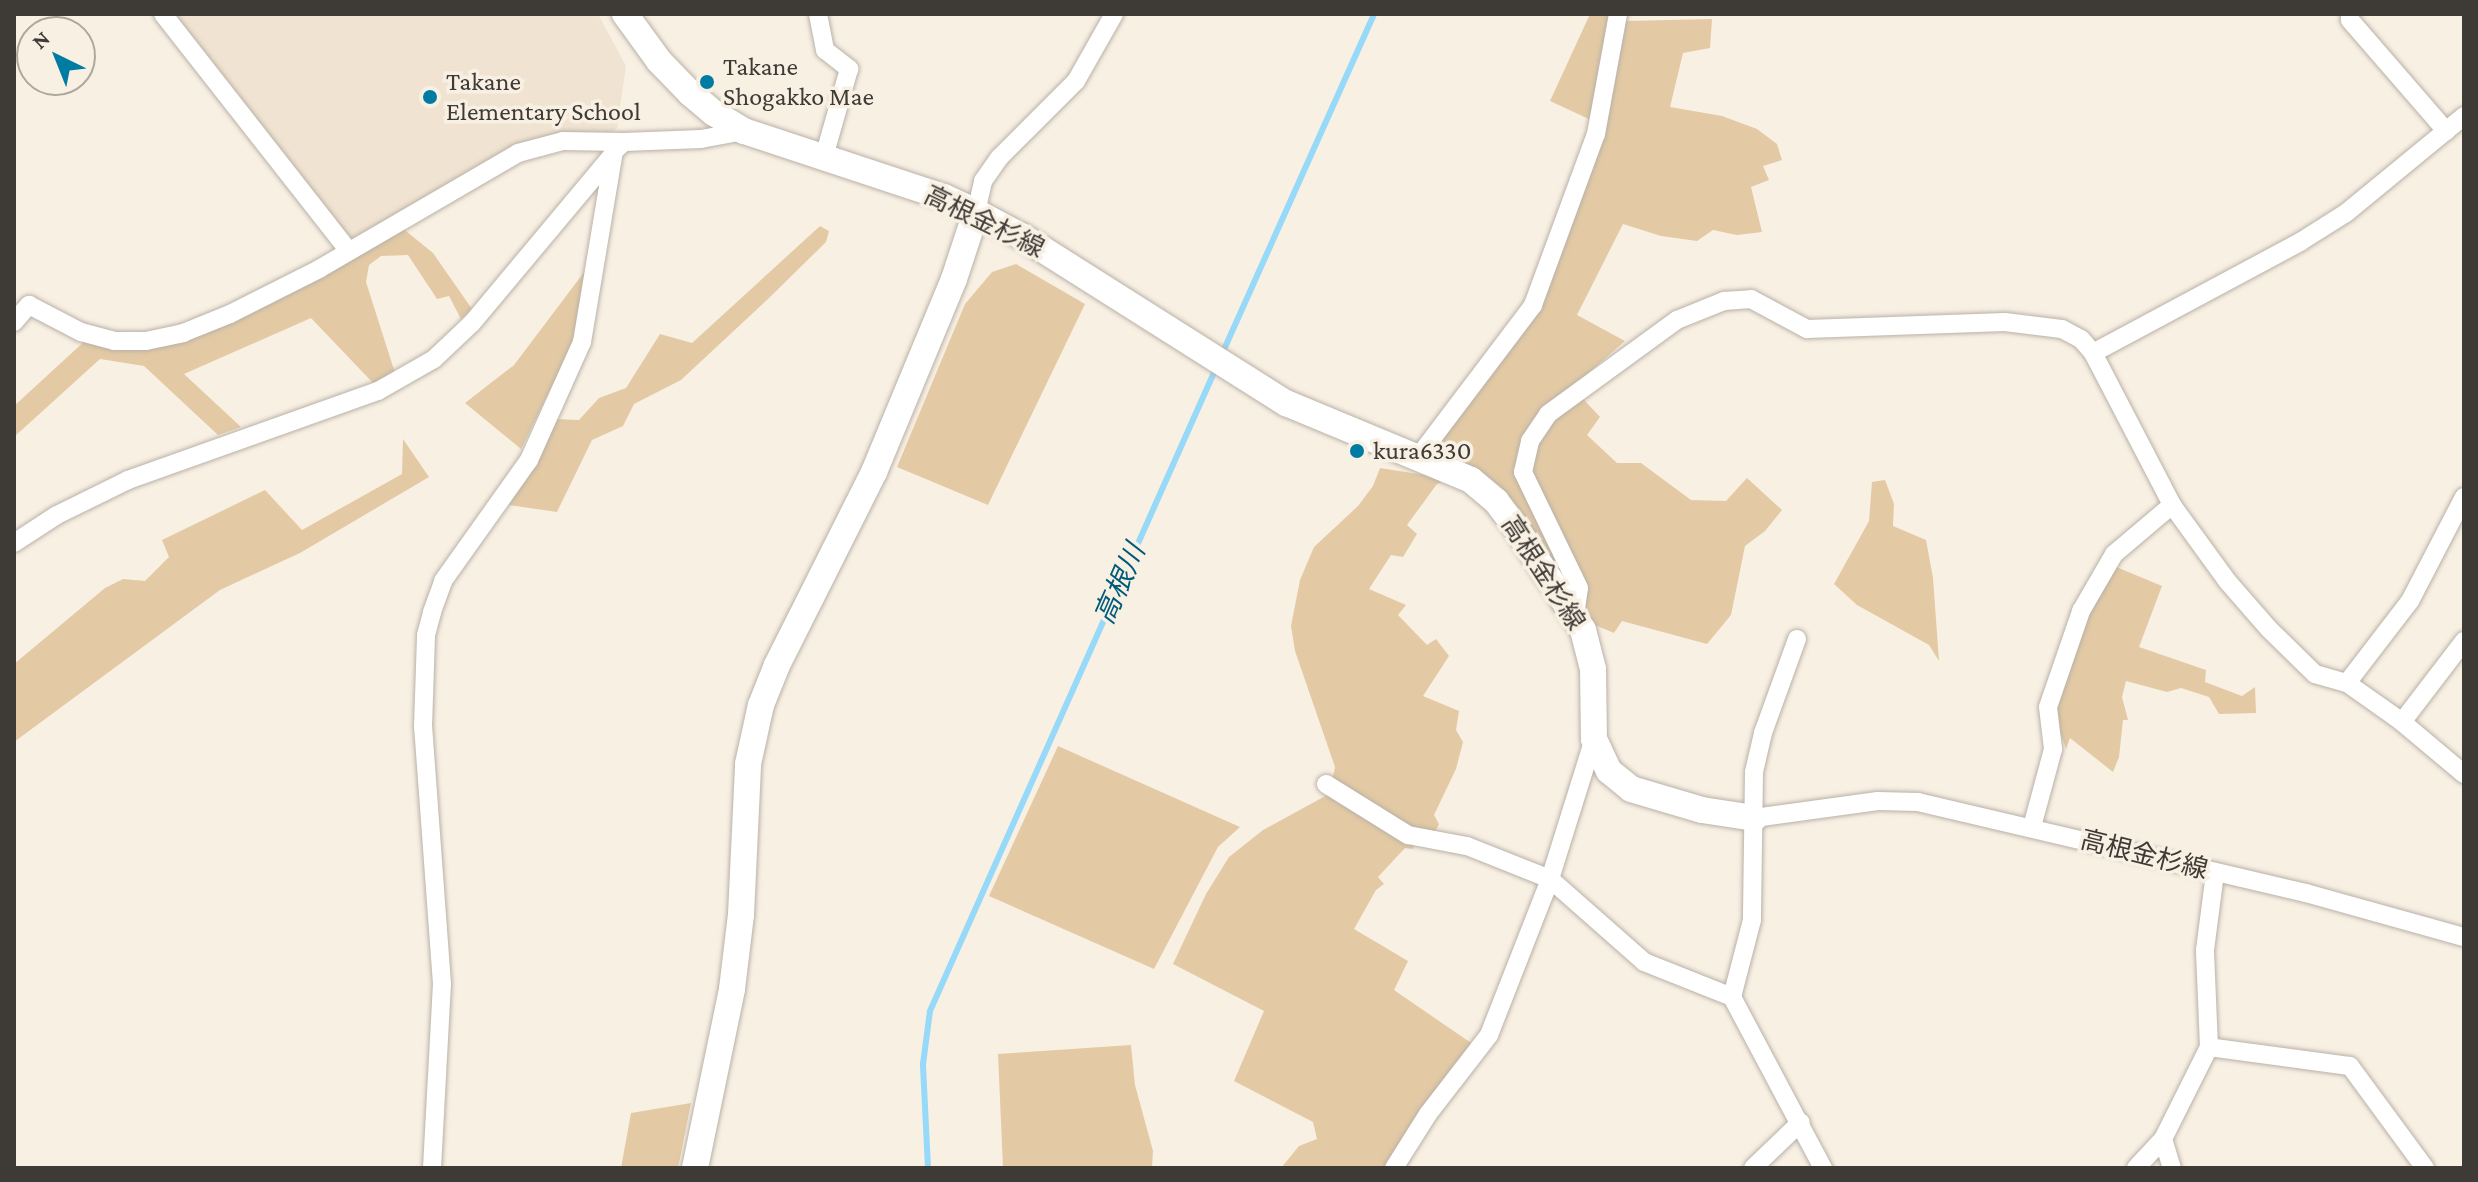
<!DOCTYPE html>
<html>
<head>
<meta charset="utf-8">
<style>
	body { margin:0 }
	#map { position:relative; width:2478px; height:1182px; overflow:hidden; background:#f9f0e4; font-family:"Crimson Pro","Noto Sans JP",serif }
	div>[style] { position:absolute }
	.built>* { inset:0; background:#f0e3d1 }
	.green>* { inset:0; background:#e3caa5 }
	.stream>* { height:6px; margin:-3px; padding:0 3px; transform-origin:3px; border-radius:3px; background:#96d9f8 }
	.roads { filter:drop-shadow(0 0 2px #b9b1a6) drop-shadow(0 0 2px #b9b1a6) }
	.street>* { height:18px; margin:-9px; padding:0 9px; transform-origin:9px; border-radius:9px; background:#fff }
	.secondary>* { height:26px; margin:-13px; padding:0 13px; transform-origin:13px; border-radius:13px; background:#fff }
	.dots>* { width:22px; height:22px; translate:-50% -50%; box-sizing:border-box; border:4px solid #f9f0e4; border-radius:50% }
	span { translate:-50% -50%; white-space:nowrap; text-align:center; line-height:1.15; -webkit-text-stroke:7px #f9f0e4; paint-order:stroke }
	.poi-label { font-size:26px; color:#3e3a36 }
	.left { translate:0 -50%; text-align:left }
	.street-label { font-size:26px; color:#3e3a36 }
	.water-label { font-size:28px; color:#005b7a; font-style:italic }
	.frame { position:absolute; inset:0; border:16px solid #3e3a36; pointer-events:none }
	.north { position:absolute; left:16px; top:16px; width:80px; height:80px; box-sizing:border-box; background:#f9f0e4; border:2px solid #aea79e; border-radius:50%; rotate:317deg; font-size:22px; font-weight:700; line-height:32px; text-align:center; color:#3e3a36 }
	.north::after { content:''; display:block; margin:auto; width:28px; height:36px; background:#007ca3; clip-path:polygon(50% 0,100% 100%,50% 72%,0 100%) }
</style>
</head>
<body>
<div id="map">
	<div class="built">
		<div style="clip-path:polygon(173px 14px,598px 14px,626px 66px,617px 128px,610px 133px,557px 134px,517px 146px,349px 241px)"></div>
	</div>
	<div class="green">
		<div style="clip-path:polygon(1590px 14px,1609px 14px,1591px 120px,1550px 101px)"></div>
		<div style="clip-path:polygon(1712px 19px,1710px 48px,1683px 53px,1670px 107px,1722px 116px,1757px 129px,1777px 144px,1782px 160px,1763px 166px,1769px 180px,1751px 187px,1762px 232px,1737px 235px,1713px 230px,1697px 241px,1661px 236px,1623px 224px,1577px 315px,1625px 341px,1572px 387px,1600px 417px,1587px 435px,1617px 463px,1641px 463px,1691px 500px,1726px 501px,1747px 478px,1782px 510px,1765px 531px,1745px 546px,1731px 615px,1707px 644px,1622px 621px,1614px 633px,1590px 623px,1569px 584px,1525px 520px,1480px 473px,1433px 448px,1542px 305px,1603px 135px,1626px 21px)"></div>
		<div style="clip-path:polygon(820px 226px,829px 231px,826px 242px,768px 299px,681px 380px,634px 404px,623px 426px,592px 440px,557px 512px,509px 505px,535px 465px,555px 419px,579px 420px,599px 398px,626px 388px,660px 334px,692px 343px)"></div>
		<div style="clip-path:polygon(401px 227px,433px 253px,472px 309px,461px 319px,449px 296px,437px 299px,408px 255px,381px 256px,369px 265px,366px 282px,395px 373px,373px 383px,311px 318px,184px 374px,241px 427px,218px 435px,144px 366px,100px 359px,14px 437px,14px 406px,87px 339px,155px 347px)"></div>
		<div style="clip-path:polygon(591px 263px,573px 343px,521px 449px,465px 403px,514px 365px)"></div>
		<div style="clip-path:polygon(1016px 264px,1085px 304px,988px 505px,897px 467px,965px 304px,992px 272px)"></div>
		<div style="clip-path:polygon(403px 439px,429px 477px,300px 553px,220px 590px,14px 742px,14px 664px,105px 588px,123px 579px,145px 581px,169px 557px,162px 540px,265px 490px,302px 530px,402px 474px)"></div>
		<div style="clip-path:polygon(1380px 468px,1450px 479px,1437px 484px,1407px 525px,1417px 534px,1403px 557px,1391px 555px,1369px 589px,1406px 605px,1398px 615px,1427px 645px,1436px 639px,1449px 656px,1423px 696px,1459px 711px,1456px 730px,1463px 742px,1456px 769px,1434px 815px,1439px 824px,1435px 832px,1418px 832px,1413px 849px,1405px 848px,1378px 877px,1384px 884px,1376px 890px,1354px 929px,1408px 961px,1394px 990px,1474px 1045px,1423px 1107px,1385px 1168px,1281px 1168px,1299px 1146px,1317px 1139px,1313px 1122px,1234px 1081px,1264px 1011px,1173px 964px,1206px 894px,1229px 857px,1263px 830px,1329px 794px,1335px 767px,1295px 651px,1291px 626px,1300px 580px,1314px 547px,1358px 506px,1373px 486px)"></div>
		<div style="clip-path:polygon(1885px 480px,1894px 504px,1893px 526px,1926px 540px,1933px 578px,1939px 661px,1929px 645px,1857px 605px,1834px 584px,1869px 521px,1872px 482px)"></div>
		<div style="clip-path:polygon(2114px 566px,2162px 586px,2139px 647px,2206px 670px,2205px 682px,2242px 696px,2255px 687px,2256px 713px,2219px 714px,2209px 697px,2181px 688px,2167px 692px,2126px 681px,2122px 697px,2128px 720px,2123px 720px,2119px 757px,2113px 772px,2070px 738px,2066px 749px,2053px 712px,2086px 614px)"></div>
		<div style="clip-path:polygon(1058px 746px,1240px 827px,1218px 847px,1154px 969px,989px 896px)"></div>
		<div style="clip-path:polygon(1131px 1045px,1135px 1085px,1153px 1151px,1152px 1168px,1003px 1168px,998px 1054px)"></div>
		<div style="clip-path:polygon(691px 1103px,678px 1168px,621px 1168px,631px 1113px)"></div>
	</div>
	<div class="stream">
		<div style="left:1222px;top:354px;width:372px;rotate:-65.9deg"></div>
		<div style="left:928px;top:1168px;width:104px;rotate:-92.8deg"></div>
		<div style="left:923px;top:1064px;width:53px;rotate:-82.5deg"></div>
		<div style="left:930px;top:1011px;width:704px;rotate:-66.02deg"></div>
	</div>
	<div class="roads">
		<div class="street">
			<div style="left:163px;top:14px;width:301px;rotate:51.9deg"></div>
			<div style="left:818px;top:14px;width:37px;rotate:79deg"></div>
			<div style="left:825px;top:50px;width:31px;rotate:38deg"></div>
			<div style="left:849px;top:69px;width:91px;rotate:105.9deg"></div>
			<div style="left:2350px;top:14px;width:6px;rotate:90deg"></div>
			<div style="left:2350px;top:20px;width:147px;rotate:49.1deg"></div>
			<div style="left:976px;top:212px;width:32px;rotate:-77deg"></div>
			<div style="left:983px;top:181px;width:29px;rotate:-55deg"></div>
			<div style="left:1000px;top:157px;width:107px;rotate:-45deg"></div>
			<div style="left:1076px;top:81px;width:77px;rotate:-60.4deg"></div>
			<div style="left:14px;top:322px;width:23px;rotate:-49deg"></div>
			<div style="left:29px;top:305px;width:59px;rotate:27.4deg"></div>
			<div style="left:81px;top:332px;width:34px;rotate:15deg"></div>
			<div style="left:114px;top:341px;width:32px"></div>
			<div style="left:146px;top:341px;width:38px;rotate:-12deg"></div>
			<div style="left:183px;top:333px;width:51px;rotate:-22deg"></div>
			<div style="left:230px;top:314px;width:100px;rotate:-26.8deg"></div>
			<div style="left:319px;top:269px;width:230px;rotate:-30.2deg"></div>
			<div style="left:518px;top:153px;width:47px;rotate:-14.9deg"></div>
			<div style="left:563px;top:141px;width:61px;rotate:0.9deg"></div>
			<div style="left:2093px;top:353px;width:235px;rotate:-28.2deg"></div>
			<div style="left:2300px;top:242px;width:54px;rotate:-32.2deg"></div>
			<div style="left:2346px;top:213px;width:153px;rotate:-39.4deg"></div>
			<div style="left:1419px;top:456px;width:189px;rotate:-52.9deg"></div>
			<div style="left:1533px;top:305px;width:182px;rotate:-69.8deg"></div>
			<div style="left:1596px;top:134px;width:122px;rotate:-79.6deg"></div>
			<div style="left:14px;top:543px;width:51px;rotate:-33.1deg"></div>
			<div style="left:57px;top:515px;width:79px;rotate:-26.2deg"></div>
			<div style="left:128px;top:480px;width:265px;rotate:-19.6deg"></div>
			<div style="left:378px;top:391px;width:64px;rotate:-29.7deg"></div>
			<div style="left:434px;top:359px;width:52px;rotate:-43.5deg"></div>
			<div style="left:472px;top:323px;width:217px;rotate:-50.1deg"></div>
			<div style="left:1575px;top:616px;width:28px;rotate:-82deg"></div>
			<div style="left:1579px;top:588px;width:129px;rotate:-115.8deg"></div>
			<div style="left:1523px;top:472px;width:32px;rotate:-77deg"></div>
			<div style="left:1530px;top:441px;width:32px;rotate:-56deg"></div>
			<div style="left:1548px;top:414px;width:160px;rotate:-36.1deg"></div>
			<div style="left:1677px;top:320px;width:51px;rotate:-22deg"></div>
			<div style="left:1724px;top:301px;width:27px;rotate:-4deg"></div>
			<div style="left:1751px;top:299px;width:64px;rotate:28.2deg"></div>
			<div style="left:1807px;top:329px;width:198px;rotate:-2deg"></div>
			<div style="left:2005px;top:322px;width:57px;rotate:7deg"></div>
			<div style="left:2062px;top:329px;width:21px;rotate:28deg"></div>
			<div style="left:2081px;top:339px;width:18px;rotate:49deg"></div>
			<div style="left:2093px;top:353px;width:171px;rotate:62.5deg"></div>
			<div style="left:2172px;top:505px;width:95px;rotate:54deg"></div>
			<div style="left:2228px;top:582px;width:62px;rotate:48.9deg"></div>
			<div style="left:2269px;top:629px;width:64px;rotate:44.4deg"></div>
			<div style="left:2315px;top:674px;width:33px;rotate:16deg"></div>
			<div style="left:2347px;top:683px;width:67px;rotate:35.3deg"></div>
			<div style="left:2402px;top:722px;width:81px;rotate:40deg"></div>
			<div style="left:1797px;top:639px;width:100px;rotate:109.9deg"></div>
			<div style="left:1763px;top:733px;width:40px;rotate:103deg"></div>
			<div style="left:1754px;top:772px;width:148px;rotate:90.8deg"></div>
			<div style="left:1752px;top:920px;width:80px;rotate:104.6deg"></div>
			<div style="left:1732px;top:997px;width:194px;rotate:62deg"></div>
			<div style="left:2347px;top:683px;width:103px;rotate:-52.5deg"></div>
			<div style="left:2410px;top:601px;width:117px;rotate:-62.6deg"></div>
			<div style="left:2402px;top:722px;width:102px;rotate:-52.6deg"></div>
			<div style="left:1326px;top:784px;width:97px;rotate:31.9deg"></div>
			<div style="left:1408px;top:835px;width:60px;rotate:10.6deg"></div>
			<div style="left:1467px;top:846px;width:89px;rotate:21.7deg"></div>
			<div style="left:1550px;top:879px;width:125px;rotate:41.4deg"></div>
			<div style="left:1644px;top:962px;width:95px;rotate:21.7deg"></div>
			<div style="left:1754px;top:818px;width:125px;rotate:-7.8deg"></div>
			<div style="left:1878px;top:801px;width:40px;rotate:1.4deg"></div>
			<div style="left:1918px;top:802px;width:399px;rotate:13.2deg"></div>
			<div style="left:2306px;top:893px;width:164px;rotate:15.6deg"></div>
			<div style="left:2032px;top:827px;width:81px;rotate:-74.9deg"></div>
			<div style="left:2053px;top:749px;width:42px;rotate:-96.8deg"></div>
			<div style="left:2048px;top:707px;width:102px;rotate:-71deg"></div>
			<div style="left:2081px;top:611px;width:66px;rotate:-59.9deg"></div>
			<div style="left:2114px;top:554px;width:76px;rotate:-40.2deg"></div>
			<div style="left:2209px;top:1047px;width:142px;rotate:7.7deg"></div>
			<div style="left:2350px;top:1066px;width:127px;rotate:53.7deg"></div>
			<div style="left:2163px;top:1139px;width:30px;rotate:73deg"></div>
			<div style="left:432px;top:1168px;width:184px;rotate:-86.9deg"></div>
			<div style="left:442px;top:984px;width:258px;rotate:-94.2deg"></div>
			<div style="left:423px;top:727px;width:92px;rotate:-88.1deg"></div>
			<div style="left:426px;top:635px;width:24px;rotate:-75deg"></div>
			<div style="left:432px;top:612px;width:33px;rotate:-70deg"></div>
			<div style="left:443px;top:581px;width:148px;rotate:-54.6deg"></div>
			<div style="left:529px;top:460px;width:129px;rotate:-65.8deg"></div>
			<div style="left:582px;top:342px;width:194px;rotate:-80.5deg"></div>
			<div style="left:614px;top:151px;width:13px;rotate:-42deg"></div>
			<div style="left:624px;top:142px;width:77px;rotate:-2.2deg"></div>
			<div style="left:701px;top:139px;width:44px;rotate:-10.5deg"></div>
			<div style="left:1394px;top:1168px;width:64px;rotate:-57.8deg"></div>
			<div style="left:1428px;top:1114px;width:100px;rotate:-52.3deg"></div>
			<div style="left:1489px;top:1035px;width:168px;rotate:-68.6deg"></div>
			<div style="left:1550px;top:879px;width:147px;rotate:-72.6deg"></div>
			<div style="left:1753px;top:1168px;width:66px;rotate:-43.8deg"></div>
			<div style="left:2136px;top:1168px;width:40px;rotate:-47deg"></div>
			<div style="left:2163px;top:1139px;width:103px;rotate:-63.4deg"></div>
			<div style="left:2209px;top:1047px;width:97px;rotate:-92.4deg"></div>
			<div style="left:2205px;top:950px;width:78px;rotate:-82.6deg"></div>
		</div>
		<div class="secondary">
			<div style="left:625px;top:14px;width:58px;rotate:54.1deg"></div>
			<div style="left:659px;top:61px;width:45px;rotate:45.9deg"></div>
			<div style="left:690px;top:93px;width:31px;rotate:40deg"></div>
			<div style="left:714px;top:113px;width:35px;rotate:31deg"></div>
			<div style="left:744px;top:131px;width:211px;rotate:18.3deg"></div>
			<div style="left:944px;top:197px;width:35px;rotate:25deg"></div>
			<div style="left:976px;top:212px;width:53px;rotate:28deg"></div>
			<div style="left:1023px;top:237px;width:311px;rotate:32.3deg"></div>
			<div style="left:1286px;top:403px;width:200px;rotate:22.6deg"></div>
			<div style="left:1471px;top:480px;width:33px;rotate:40deg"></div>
			<div style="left:1496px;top:501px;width:31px;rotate:53deg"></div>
			<div style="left:1515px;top:526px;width:124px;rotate:56.8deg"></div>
			<div style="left:1583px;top:630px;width:40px;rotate:75.6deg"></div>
			<div style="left:1593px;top:669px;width:70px;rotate:89.2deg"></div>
			<div style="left:1594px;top:739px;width:35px;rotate:65deg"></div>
			<div style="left:1609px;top:771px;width:28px;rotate:39deg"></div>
			<div style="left:1631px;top:789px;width:74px;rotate:16.5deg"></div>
			<div style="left:1702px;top:810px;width:53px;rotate:8.7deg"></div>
			<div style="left:695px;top:1168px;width:183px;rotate:-78.3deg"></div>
			<div style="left:732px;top:989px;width:75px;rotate:-83.1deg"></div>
			<div style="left:741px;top:915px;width:151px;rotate:-87.3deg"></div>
			<div style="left:748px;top:764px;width:60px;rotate:-77.6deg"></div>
			<div style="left:761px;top:705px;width:43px;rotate:-68.2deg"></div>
			<div style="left:777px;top:665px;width:216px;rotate:-63.3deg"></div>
			<div style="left:874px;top:472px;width:209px;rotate:-67.5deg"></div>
			<div style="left:954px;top:279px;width:71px;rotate:-71.8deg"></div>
		</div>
	</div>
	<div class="dots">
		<div style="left:707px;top:82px;background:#007ca3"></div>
		<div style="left:430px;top:97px;background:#007ca3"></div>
		<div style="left:1357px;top:451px;background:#007ca3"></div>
	</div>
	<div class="poi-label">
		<span class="left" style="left:723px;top:82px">Takane<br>Shogakko Mae</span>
		<span class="left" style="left:446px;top:97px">Takane<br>Elementary School</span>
		<span class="left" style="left:1373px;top:451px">kura6330</span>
	</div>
	<div class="street-label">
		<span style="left:984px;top:222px;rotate:26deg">高根金杉線</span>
		<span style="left:1543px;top:573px;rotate:57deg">高根金杉線</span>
		<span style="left:2144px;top:855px;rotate:14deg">高根金杉線</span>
	</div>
	<div class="water-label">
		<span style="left:1120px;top:584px;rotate:-66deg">高根川</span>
	</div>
	<div class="frame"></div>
	<div class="north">N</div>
</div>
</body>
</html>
